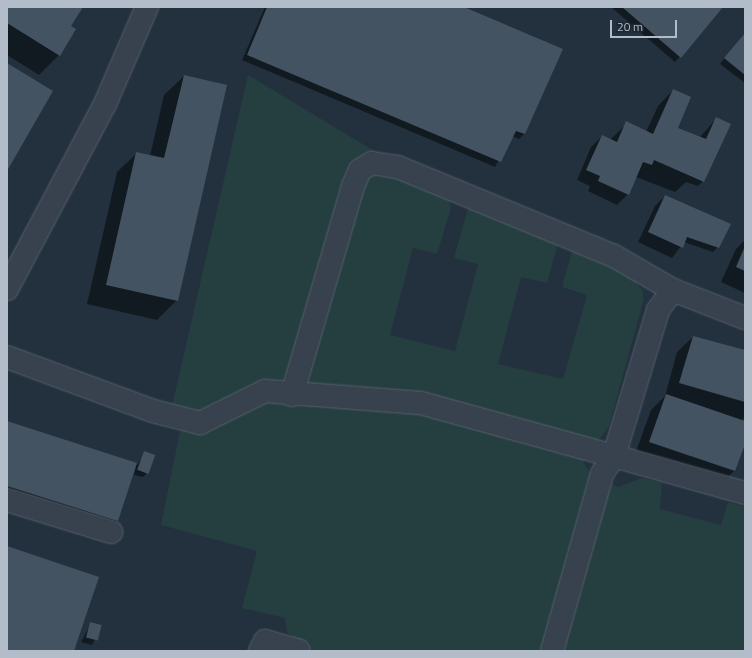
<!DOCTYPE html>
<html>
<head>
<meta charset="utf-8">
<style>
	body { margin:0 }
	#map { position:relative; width:752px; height:658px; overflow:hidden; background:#23313e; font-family:"Titillium Web",sans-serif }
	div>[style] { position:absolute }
	.green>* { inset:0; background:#253e3f }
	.shadow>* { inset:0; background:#0007 }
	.building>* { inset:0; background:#445362; transform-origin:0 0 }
	.roads { filter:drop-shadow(0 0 1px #55606c) drop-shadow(0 0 1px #55606c) }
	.minor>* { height:22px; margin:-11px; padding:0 11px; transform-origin:11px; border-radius:11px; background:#37424e }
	span { translate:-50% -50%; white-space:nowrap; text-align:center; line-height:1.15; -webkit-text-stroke:4px #1c2733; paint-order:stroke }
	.frame { position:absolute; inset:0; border:8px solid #b3bdc9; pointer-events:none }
	.scale { position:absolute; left:610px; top:20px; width:67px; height:18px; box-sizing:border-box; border:2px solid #b3bdc9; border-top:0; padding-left:5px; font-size:12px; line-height:14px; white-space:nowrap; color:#b3bdc9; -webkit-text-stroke:3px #1c2733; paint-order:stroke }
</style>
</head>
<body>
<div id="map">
	<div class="green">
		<div style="clip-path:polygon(248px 75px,442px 192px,448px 199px,451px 208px,437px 254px,413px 248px,390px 335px,455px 351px,478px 264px,454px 258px,469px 205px,558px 243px,547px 283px,521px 277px,498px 364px,563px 379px,587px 295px,562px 287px,572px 251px,579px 247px,627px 272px,643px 291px,643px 302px,609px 426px,583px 462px,590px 472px,618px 487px,642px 478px,662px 483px,660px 509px,721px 525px,728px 502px,745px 507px,745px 651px,297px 651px,302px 645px,287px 632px,285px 618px,242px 608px,257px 551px,161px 525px,180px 431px,172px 406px)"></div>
	</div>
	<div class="shadow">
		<div style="clip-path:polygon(7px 7px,81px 7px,70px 26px,75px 29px,59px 55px,39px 75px,7px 55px)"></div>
		<div style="clip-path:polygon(265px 7px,460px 7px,562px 50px,524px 134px,519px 139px,512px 136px,495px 167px,242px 60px)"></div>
		<div style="clip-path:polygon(611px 7px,722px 7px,675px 62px)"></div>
		<div style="clip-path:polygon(745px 33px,745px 83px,720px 64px)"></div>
		<div style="clip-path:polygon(184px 76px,177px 300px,157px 320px,87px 304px,117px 172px,137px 153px,150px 156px,164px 95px)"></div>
		<div style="clip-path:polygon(673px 90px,676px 128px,699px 138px,717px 118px,703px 181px,698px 186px,686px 182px,675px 192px,636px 177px,628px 194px,617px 205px,588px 191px,590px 186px,577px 180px,591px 147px,602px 136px,610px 140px,627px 123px,646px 132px,658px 106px)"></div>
		<div style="clip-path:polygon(665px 196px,718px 247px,713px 252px,684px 242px,672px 258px,638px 242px,655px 206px)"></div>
		<div style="clip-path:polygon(745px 240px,745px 293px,721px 282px,736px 249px)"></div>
		<div style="clip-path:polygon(693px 337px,745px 351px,745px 417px,741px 421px,745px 422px,745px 441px,734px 471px,718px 486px,634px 457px,651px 410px,665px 396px,677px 352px)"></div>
		<div style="clip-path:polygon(7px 423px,137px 465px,145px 453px,148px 472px,143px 477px,134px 475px,136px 465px,117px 521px,101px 536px,7px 506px)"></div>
		<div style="clip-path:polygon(91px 623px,101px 626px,92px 645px,81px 642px)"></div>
	</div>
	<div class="building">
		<div style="clip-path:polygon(7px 7px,83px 7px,71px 26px,76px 29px,60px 56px,7px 23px)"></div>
		<div style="clip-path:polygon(267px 7px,464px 7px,563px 49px,525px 134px,516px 131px,501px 162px,247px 55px)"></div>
		<div style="clip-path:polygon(622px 7px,723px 7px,681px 58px)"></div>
		<div style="clip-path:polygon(745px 33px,745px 75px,724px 58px)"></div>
		<div style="clip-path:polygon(7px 63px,53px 91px,7px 171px)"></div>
		<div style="clip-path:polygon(184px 75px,227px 85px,178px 301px,106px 285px,136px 152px,164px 158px)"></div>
		<div style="clip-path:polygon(673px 89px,691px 97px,678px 128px,706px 139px,716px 117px,731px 124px,704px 182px,654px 160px,652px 165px,643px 162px,629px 195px,598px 181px,600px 176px,586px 170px,602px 135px,617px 142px,626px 121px,653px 134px)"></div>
		<div style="clip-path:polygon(665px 195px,731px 224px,719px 248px,687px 237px,683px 248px,648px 232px)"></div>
		<div style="clip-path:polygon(745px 246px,745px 271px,736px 267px)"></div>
		<div style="clip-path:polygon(693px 336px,745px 350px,745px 402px,679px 383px)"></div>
		<div style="clip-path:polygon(666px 394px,745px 421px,745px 444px,735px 471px,649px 442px)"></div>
		<div style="clip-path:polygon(7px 421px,137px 463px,118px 521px,7px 486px)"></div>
		<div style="left:144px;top:451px;width:12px;height:20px;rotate:20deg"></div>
		<div style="clip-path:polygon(7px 546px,99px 577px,74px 651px,7px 651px)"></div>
		<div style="left:90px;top:622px;width:12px;height:16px;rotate:14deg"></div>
	</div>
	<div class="roads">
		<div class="minor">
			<div style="left:7px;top:289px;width:209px;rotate:-62.1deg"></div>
			<div style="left:105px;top:104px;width:106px;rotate:-66.6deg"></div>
			<div style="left:7px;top:357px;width:156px;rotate:20.3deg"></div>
			<div style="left:153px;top:411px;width:49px;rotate:14.3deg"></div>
			<div style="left:200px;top:423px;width:72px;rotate:-26.2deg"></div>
			<div style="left:265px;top:391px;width:156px;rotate:4.4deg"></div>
			<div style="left:421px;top:403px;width:200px;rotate:15.4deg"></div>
			<div style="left:614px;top:456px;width:152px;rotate:-73.2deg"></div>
			<div style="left:658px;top:310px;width:25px;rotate:-53deg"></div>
			<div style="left:673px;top:290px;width:77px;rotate:21.3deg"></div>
			<div style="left:292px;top:395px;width:218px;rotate:-73.7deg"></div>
			<div style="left:353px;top:186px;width:17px;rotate:-66deg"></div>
			<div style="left:360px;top:170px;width:14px;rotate:-30deg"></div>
			<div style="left:372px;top:163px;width:26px;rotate:9deg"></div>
			<div style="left:398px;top:167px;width:234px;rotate:22.4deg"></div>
			<div style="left:614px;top:256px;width:68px;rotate:30deg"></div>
			<div style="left:7px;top:500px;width:109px;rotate:17.1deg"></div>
			<div style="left:260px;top:651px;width:11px;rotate:-63deg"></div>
			<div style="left:265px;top:641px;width:35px;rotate:16deg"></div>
			<div style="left:552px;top:651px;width:184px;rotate:-74.2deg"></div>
			<div style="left:602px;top:474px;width:22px;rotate:-56deg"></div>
			<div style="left:614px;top:456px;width:136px;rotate:15.8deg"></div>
		</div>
	</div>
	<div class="frame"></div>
	<div class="scale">20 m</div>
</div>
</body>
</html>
